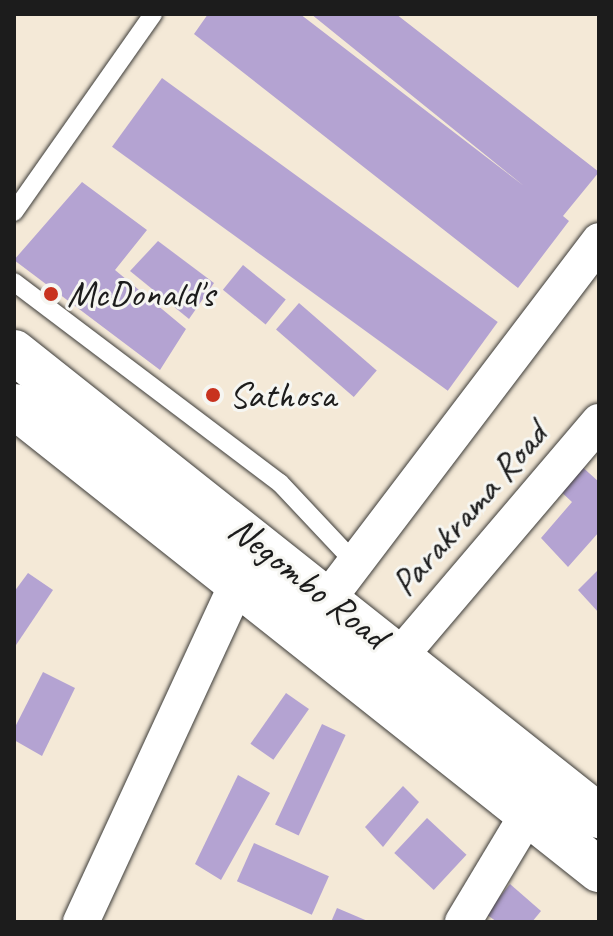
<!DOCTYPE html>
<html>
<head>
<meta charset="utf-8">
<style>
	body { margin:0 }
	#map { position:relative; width:613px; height:936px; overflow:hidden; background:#f4e9d7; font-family:Caveat,sans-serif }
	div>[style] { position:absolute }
	.building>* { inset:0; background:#b4a3d2; transform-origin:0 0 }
	.roads { filter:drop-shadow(0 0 2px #3c3b38) drop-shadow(0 0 2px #3c3b38) }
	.lane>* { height:18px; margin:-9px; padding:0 9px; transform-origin:9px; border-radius:9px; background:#fff }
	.street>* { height:36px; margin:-18px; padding:0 18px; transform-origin:18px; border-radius:18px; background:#fff }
	.highway>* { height:44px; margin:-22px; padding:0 22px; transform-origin:22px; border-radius:22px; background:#fff }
	.dots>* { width:22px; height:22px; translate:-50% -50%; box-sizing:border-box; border:4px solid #f6f6f2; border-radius:50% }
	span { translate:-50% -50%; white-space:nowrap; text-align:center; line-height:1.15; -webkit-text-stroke:6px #f6f6f2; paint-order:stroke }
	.poi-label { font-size:38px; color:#1c1c1c }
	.left { translate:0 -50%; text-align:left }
	.street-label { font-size:38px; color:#1c1c1c }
	.frame { position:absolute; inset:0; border:16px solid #1c1c1c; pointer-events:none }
</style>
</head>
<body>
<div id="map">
	<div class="building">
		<div style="clip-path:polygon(208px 14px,300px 14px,524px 186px,311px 14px,396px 14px,599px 172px,563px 216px,569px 221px,518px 288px,194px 34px)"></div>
		<div style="left:162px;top:78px;width:415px;height:85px;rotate:36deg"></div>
		<div style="clip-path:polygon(82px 182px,147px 230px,115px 270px,186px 329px,160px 370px,14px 260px)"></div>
		<div style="clip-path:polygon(158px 241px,214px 283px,189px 319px,130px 271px)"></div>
		<div style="left:243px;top:265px;width:55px;height:32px;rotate:39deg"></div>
		<div style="left:299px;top:303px;width:103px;height:35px;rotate:41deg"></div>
		<div style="clip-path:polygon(579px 464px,599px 482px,599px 532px,568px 567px,541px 538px,572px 502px,557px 488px)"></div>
		<div style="clip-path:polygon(599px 569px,599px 613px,578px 590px)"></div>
		<div style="clip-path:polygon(28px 573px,53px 590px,14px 648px,14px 592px)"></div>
		<div style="clip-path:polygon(43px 672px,75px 688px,42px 756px,14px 740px,14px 729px)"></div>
		<div style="left:286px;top:693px;width:28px;height:62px;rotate:35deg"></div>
		<div style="left:322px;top:724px;width:26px;height:111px;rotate:25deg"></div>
		<div style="clip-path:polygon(238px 775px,270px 793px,221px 880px,195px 864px)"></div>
		<div style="clip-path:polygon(403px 786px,419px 802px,383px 847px,365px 827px)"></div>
		<div style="left:427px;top:818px;width:54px;height:48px;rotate:43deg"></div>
		<div style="left:254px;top:843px;width:82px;height:42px;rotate:24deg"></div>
		<div style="clip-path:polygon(510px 884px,541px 911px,532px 922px,497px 922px,486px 914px)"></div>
		<div style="clip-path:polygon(337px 908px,370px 922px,331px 922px)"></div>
	</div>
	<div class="roads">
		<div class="lane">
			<div style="left:14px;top:212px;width:242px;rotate:-54.9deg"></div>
			<div style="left:14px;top:282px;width:333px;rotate:37.1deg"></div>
			<div style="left:280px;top:483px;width:112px;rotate:46.8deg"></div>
		</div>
		<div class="street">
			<div style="left:311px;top:621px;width:477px;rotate:-52.8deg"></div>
			<div style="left:382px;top:677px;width:335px;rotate:-49.6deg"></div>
			<div style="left:81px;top:922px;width:399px;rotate:-65.2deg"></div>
			<div style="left:463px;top:922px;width:126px;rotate:-59deg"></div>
		</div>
		<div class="highway">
			<div style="left:14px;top:352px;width:747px;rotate:38.42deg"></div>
			<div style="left:14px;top:406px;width:747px;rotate:38.42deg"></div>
		</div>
	</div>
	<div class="dots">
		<div style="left:51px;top:294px;background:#c8321e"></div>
		<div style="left:213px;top:395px;background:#c8321e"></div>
	</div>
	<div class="poi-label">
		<span class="left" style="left:67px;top:294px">McDonald's</span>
		<span class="left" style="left:229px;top:395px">Sathosa</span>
	</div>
	<div class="street-label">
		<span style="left:469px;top:509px;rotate:-49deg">Parakrama Road</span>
		<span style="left:308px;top:582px;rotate:38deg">Negombo Road</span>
	</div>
	<div class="frame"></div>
</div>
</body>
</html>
